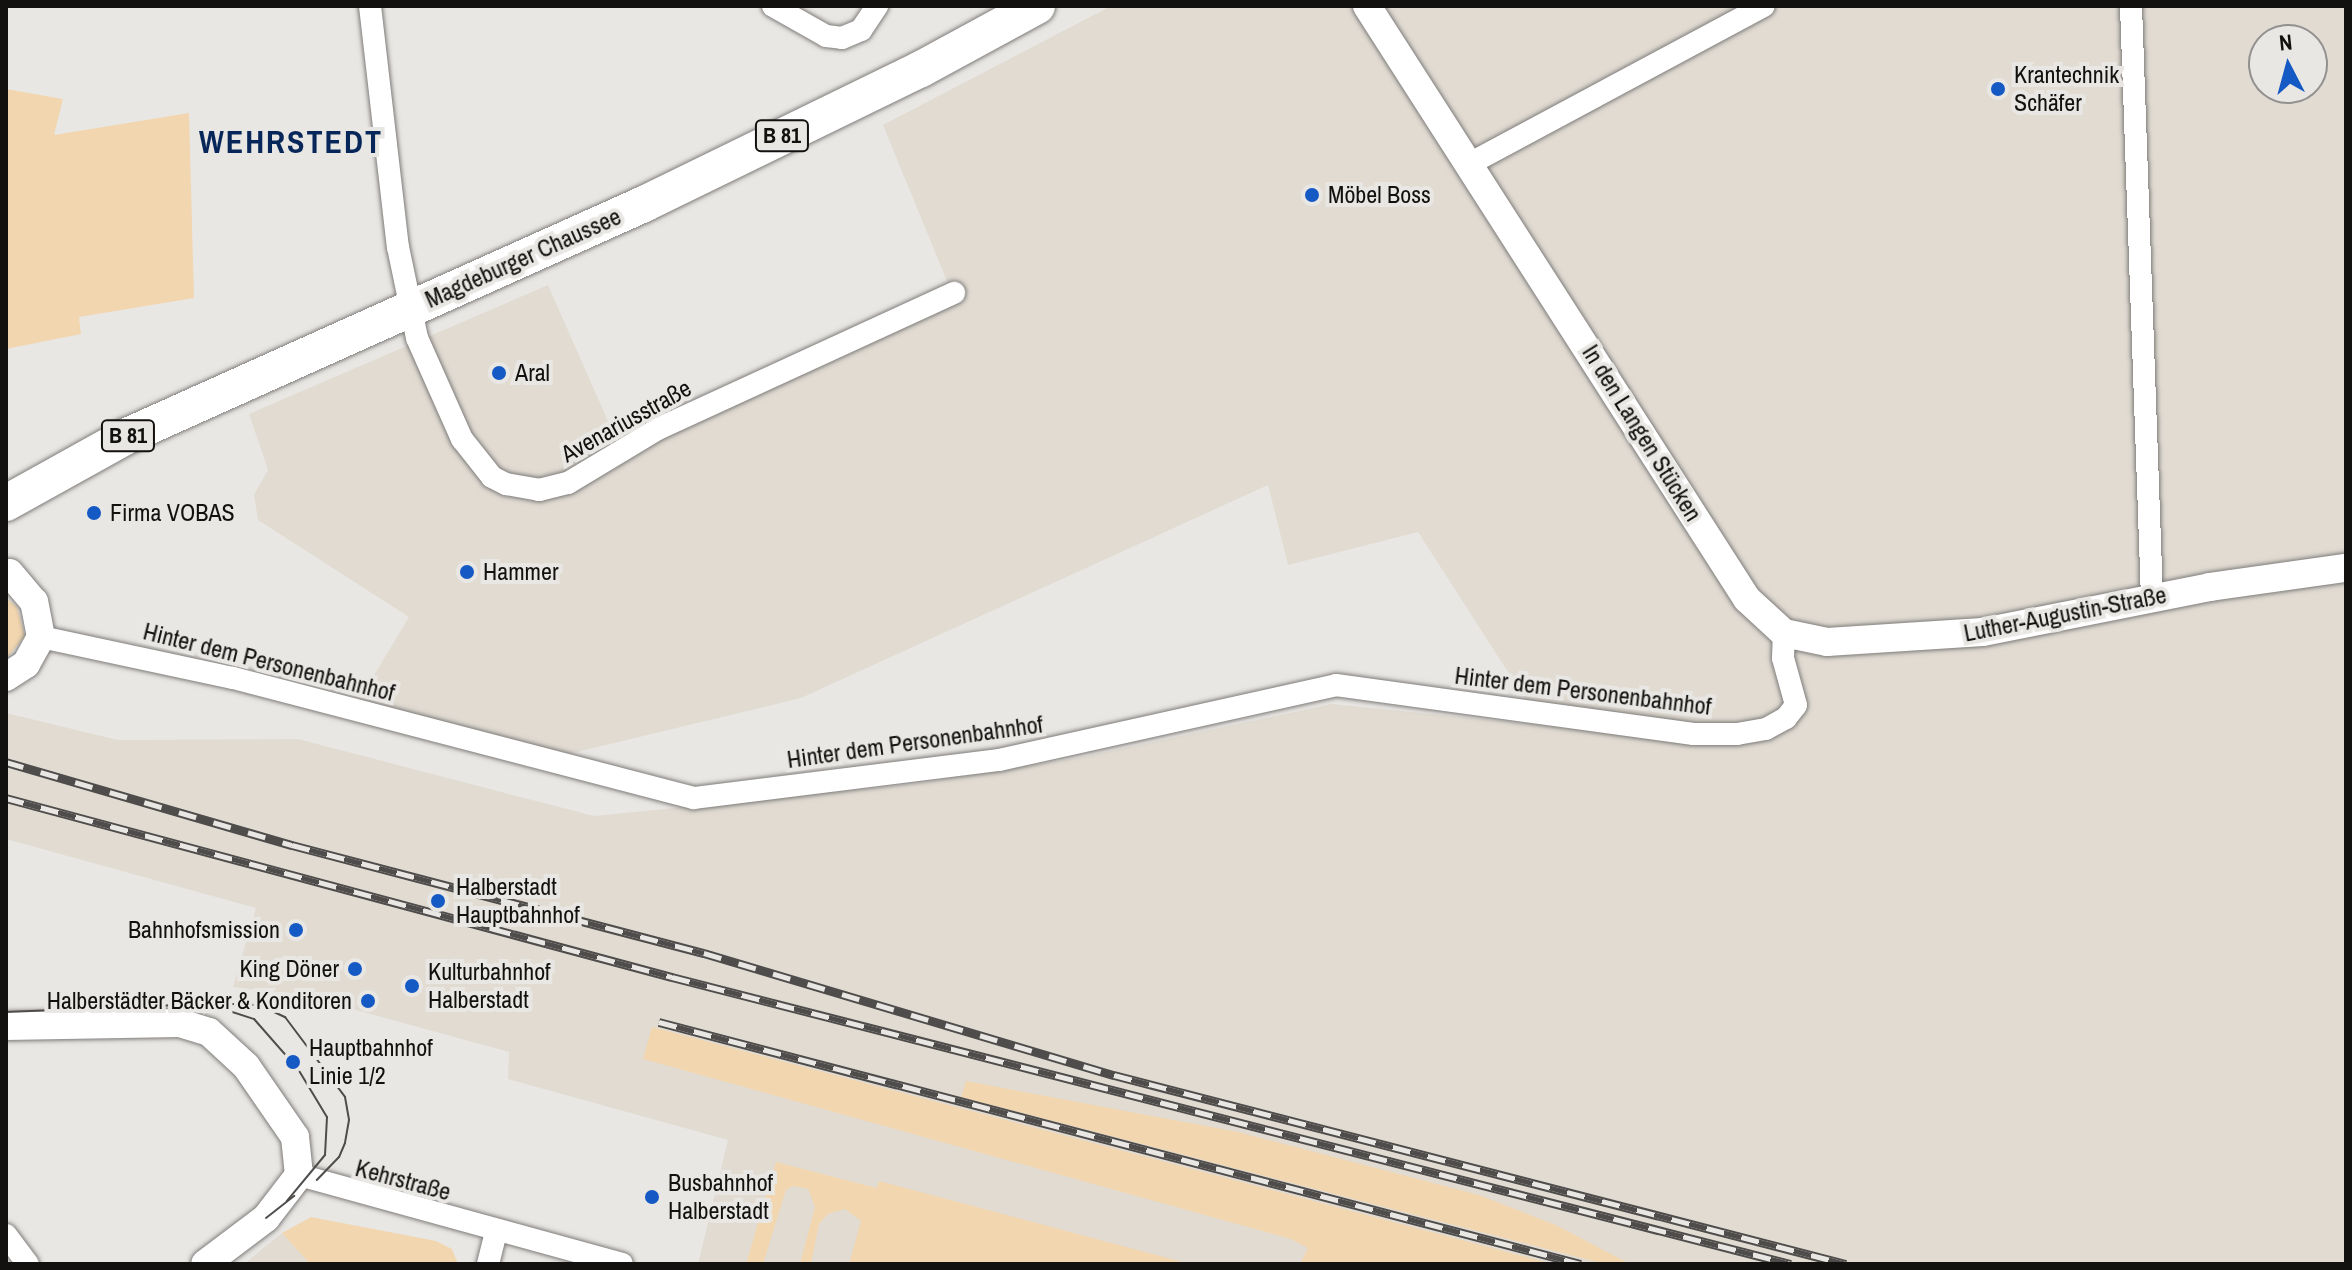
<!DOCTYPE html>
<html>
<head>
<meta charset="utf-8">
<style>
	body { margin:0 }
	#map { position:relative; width:2352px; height:1270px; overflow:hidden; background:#e9e7e4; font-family:"Archivo Narrow",sans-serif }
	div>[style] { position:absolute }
	.built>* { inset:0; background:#e1dbd2 }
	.green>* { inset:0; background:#f1d6b0 }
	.roads { filter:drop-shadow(0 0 2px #7e7c7a) drop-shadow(0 0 2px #7e7c7a) }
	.minor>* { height:22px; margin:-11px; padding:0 11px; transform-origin:11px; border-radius:11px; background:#fff }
	.tertiary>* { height:28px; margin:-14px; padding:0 14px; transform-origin:14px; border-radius:14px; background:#fff }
	.primary>* { height:36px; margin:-18px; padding:0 18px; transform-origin:18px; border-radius:18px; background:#fff }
	.tram>* { height:2px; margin:-1px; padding:0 1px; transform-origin:1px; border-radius:1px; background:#4f4d4c }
	.rail>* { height:9px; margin-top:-4.5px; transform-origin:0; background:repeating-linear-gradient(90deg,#e9e7e4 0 18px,#4f4d4c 0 36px); box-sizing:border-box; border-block:2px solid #4f4d4c }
	.dots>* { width:22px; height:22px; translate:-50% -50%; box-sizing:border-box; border:4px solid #e9e7e4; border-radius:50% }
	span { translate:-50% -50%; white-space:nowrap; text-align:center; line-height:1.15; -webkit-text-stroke:8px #e9e7e4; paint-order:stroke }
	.shield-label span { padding:2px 6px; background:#e9e7e4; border:2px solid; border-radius:6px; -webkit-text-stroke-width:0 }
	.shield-label { font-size:22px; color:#121110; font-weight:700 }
	.poi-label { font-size:24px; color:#121110 }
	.left { translate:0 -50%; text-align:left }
	.right { translate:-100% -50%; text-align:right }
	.street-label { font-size:24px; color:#121110 }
	.district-label { font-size:32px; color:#07275a; font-weight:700; letter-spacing:2px }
	.frame { position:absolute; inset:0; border:8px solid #121110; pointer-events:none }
	.north { position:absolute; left:2248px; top:24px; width:80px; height:80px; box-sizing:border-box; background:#e9e7e4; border:2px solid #93918f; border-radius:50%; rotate:354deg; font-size:22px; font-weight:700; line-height:32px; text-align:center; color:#121110 }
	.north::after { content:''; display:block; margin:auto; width:28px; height:36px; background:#1459c4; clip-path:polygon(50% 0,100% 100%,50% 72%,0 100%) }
</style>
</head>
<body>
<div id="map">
	<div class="built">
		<div style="clip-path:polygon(evenodd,1111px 6px,2346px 6px,2346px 1264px,698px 1264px,728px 1140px,508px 1079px,509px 1052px,305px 996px,233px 987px,256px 908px,6px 839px,6px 713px,118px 740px,298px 739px,594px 816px,914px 784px,1077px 758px,1332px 704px,1542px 725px,1418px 532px,1288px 565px,1268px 485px,801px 698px,560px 756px,359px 700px,409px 617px,258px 520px,254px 495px,268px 470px,249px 414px,548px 285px,626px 462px,682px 424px,956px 303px,883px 125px,1111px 6px,2264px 40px,2312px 40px,2312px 88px,2264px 88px,2264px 40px)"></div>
		<div style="clip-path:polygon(282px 1233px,310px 1264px,244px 1264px)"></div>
	</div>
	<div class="green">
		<div style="clip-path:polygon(6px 89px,63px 99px,54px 135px,189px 113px,194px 298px,79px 317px,81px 334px,6px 349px)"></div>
		<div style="clip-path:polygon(6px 598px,17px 607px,25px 636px,6px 659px)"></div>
		<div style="clip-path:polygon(652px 1027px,1553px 1264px,1300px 1264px,1308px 1248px,1291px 1239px,643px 1059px)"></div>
		<div style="clip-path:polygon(966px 1081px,1238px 1132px,1479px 1195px,1556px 1225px,1630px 1264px,1605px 1264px,961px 1097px)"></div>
		<div style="clip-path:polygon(776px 1162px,877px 1188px,879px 1181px,1190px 1264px,849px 1264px,861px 1221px,845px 1209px,828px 1214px,819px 1224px,811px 1264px,800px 1264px,815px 1207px,808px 1189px,793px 1186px,786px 1190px,763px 1264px,746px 1264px)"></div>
		<div style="clip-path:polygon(311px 1217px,436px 1241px,452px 1249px,458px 1264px,310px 1264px,282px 1233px)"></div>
	</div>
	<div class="roads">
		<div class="minor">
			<div style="left:370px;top:6px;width:243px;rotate:83.4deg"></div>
			<div style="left:398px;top:247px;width:93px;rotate:78.2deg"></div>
			<div style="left:417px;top:338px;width:111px;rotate:66deg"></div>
			<div style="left:462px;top:439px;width:48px;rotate:51.7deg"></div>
			<div style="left:492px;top:477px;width:16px;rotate:27deg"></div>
			<div style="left:506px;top:484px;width:34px;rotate:10deg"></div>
			<div style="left:539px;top:490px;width:30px;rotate:-14deg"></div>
			<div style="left:568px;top:483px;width:105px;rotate:-31deg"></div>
			<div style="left:658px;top:429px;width:326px;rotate:-24.7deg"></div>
			<div style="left:773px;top:6px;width:61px;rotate:29.5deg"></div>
			<div style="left:826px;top:36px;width:16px;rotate:7deg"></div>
			<div style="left:842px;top:38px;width:21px;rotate:-23deg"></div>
			<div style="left:861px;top:30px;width:29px;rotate:-56deg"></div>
			<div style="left:2131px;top:6px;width:592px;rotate:87.97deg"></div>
			<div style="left:1471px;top:163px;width:332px;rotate:-28.2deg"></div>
			<div style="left:41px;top:637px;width:196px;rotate:12.1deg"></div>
			<div style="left:233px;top:678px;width:476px;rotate:14.6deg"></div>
			<div style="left:694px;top:798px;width:307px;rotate:-7.1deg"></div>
			<div style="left:999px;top:760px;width:345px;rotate:-12.5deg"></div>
			<div style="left:1336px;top:685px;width:361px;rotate:7.8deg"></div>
			<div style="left:1694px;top:734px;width:43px"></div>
			<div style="left:1737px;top:734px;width:29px;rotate:-10deg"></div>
			<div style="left:1766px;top:729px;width:23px;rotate:-29deg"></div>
			<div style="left:1786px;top:718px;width:16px;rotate:-52deg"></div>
			<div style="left:1796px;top:705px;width:49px;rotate:-105.5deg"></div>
			<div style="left:1783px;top:658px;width:25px;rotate:-88deg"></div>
			<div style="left:299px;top:1175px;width:335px;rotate:15.4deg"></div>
			<div style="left:6px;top:1235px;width:36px;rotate:53deg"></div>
			<div style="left:488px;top:1264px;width:34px;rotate:-76deg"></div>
		</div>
		<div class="tertiary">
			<div style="left:1367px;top:6px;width:704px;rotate:57.35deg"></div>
			<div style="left:1747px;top:599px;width:50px;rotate:42.6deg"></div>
			<div style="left:1784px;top:633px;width:44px;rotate:11.8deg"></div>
			<div style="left:1827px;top:642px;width:156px;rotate:-3.7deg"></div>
			<div style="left:1983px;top:632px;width:231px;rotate:-11.2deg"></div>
			<div style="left:2210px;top:587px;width:137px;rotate:-8deg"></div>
			<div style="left:6px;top:677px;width:24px;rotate:-33deg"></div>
			<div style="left:26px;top:664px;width:31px;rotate:-61deg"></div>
			<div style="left:41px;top:637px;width:36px;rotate:-101deg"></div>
			<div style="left:34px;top:602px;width:38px;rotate:-130deg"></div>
			<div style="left:6px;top:1026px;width:174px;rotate:-1deg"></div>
			<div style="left:180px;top:1023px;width:30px;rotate:17deg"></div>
			<div style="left:209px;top:1032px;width:50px;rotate:42.6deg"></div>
			<div style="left:246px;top:1066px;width:86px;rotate:55.4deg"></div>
			<div style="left:295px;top:1137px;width:38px;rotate:84deg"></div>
			<div style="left:299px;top:1175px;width:54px;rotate:127.5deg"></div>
			<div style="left:266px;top:1218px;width:76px;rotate:143deg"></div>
		</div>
		<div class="primary">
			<div style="left:6px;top:503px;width:136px;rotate:-29deg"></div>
			<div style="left:125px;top:437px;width:569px;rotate:-24.18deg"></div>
			<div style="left:644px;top:204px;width:308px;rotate:-26deg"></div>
			<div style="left:921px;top:69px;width:132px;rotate:-28.5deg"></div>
		</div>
	</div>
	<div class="tram">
		<div style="left:231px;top:1004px;width:28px;rotate:2deg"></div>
		<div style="left:259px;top:1005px;width:29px;rotate:25deg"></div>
		<div style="left:285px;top:1017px;width:100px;rotate:53.1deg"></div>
		<div style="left:345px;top:1097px;width:23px;rotate:80deg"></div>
		<div style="left:349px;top:1120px;width:23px;rotate:100deg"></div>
		<div style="left:345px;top:1143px;width:15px;rotate:113deg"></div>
		<div style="left:339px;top:1157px;width:32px;rotate:134deg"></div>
		<div style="left:6px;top:1012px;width:173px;rotate:-2.3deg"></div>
		<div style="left:179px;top:1005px;width:41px;rotate:4.2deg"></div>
		<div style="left:220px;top:1008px;width:36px;rotate:18deg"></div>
		<div style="left:254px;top:1019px;width:67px;rotate:48.7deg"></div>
		<div style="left:298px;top:1069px;width:56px;rotate:58.9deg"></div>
		<div style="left:327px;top:1117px;width:38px;rotate:93deg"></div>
		<div style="left:325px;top:1155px;width:60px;rotate:129.6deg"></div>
		<div style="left:266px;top:1218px;width:36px;rotate:-38deg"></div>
	</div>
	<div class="rail">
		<div style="left:6px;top:762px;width:298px;rotate:16.2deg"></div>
		<div style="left:292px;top:845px;width:426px;rotate:14.7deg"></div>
		<div style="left:704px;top:953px;width:428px;rotate:16.6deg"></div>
		<div style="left:1114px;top:1075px;width:756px;rotate:14.48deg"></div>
		<div style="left:6px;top:798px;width:690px;rotate:15.04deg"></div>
		<div style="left:672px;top:977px;width:1155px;rotate:14.39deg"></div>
		<div style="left:659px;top:1022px;width:953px;rotate:14.71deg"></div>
	</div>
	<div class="dots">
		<div style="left:1998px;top:89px;background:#1459c4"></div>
		<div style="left:1312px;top:195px;background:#1459c4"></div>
		<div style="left:499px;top:373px;background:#1459c4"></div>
		<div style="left:94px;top:513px;background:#1459c4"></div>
		<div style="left:467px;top:572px;background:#1459c4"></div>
		<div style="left:438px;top:901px;background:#1459c4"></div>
		<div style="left:296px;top:930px;background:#1459c4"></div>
		<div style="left:355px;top:969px;background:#1459c4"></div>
		<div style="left:412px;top:986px;background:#1459c4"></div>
		<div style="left:368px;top:1001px;background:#1459c4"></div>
		<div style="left:293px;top:1062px;background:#1459c4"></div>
		<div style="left:652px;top:1197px;background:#1459c4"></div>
	</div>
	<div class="shield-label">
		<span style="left:782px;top:136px">B 81</span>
		<span style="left:128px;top:436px">B 81</span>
	</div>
	<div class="poi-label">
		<span class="left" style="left:2014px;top:89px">Krantechnik<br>Schäfer</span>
		<span class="left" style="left:1328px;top:195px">Möbel Boss</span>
		<span class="left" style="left:515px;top:373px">Aral</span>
		<span class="left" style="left:110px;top:513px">Firma VOBAS</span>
		<span class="left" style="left:483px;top:572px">Hammer</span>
		<span class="left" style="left:456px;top:901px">Halberstadt<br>Hauptbahnhof</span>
		<span class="right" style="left:280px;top:930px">Bahnhofsmission</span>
		<span class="right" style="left:339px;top:969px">King Döner</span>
		<span class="left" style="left:428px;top:986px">Kulturbahnhof<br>Halberstadt</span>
		<span class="right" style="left:352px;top:1001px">Halberstädter Bäcker &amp; Konditoren</span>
		<span class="left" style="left:309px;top:1062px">Hauptbahnhof<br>Linie 1/2</span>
		<span class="left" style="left:668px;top:1197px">Busbahnhof<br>Halberstadt</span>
	</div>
	<div class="street-label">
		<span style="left:523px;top:258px;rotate:-24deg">Magdeburger Chaussee</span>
		<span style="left:626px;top:421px;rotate:-29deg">Avenariusstraße</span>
		<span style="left:1642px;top:433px;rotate:58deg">In den Langen Stücken</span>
		<span style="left:2065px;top:614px;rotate:-11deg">Luther-Augustin-Straße</span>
		<span style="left:269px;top:662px;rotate:14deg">Hinter dem Personenbahnhof</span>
		<span style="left:1583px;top:691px;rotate:7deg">Hinter dem Personenbahnhof</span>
		<span style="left:915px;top:742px;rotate:-8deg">Hinter dem Personenbahnhof</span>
		<span style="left:403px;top:1180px;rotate:15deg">Kehrstraße</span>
	</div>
	<div class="district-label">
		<span style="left:291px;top:142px">WEHRSTEDT</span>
	</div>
	<div class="frame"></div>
	<div class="north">N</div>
</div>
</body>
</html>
